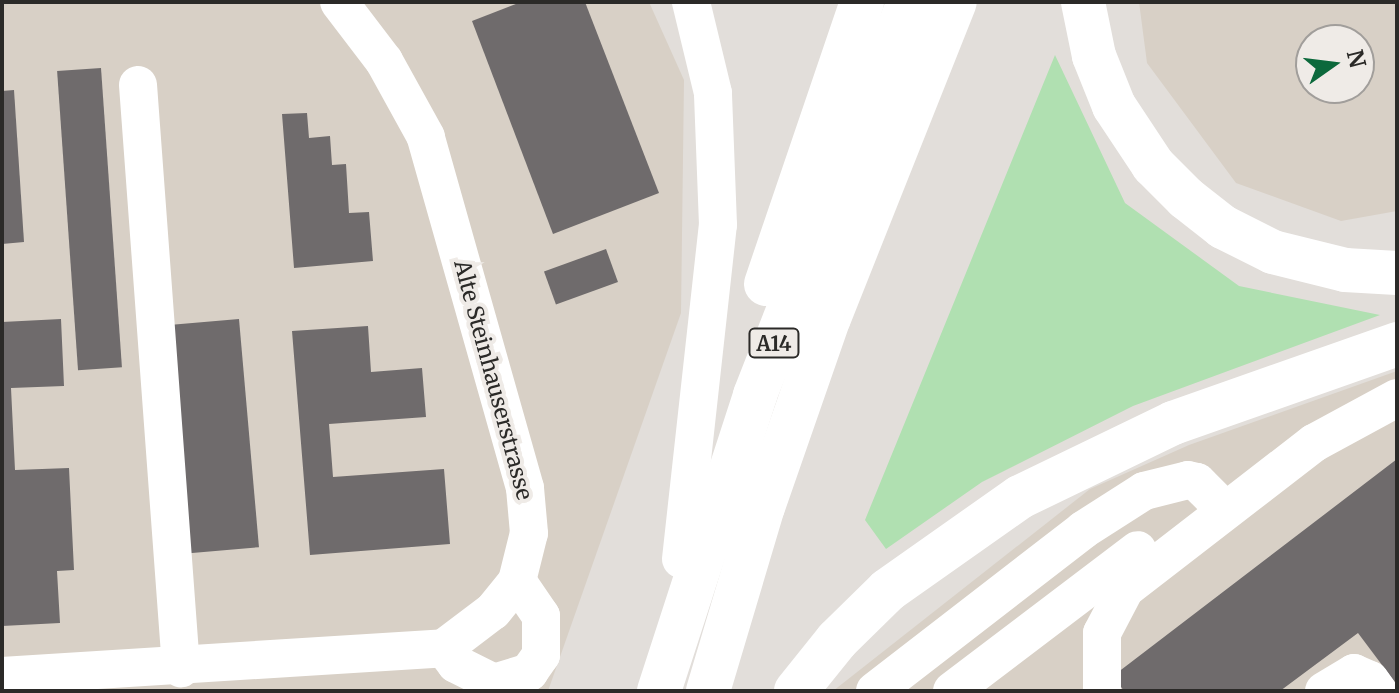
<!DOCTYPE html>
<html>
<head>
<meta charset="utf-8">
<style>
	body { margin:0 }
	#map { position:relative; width:1399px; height:693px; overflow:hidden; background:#e2deda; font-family:Merriweather,serif }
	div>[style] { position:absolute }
	.built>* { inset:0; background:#d8d0c6 }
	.green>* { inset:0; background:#b0e0b1 }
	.building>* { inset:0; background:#6f6b6c; transform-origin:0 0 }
	.minor>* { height:38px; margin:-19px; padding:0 19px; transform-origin:19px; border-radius:19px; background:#fff }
	.highway>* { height:44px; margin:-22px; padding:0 22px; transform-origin:22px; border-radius:22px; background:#fff }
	span { translate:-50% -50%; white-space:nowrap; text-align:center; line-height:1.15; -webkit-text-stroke:8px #efebe7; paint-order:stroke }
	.shield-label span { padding:2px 6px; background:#efebe7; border:2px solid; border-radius:6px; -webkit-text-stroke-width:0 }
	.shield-label { font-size:20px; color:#2b2a28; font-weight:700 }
	.street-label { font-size:22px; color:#2b2a28 }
	.frame { position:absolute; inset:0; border:4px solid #2b2a28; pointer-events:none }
	.north { position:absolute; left:1295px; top:24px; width:80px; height:80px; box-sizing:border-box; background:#efebe7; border:2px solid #a19e9b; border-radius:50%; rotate:76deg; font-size:22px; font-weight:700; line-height:32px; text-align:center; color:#2b2a28 }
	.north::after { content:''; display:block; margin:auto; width:28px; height:36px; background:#0c693c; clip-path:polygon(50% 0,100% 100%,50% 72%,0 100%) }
</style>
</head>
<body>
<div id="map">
	<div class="built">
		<div style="clip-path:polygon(2px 2px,649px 2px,684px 80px,681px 313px,548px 691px,2px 691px)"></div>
		<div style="clip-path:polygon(evenodd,1139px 2px,1397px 2px,1397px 211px,1341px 221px,1236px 183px,1147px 63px,1139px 2px,1311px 40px,1359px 40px,1359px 88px,1311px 88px,1311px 40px)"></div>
		<div style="clip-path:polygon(1397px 371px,1397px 691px,833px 691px,1090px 489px,1189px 445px)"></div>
	</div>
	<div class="green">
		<div style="clip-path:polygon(1055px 55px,1125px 203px,1239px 286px,1380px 315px,1133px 406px,982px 482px,886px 549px,865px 520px)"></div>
	</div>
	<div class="building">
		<div style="clip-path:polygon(521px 2px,585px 2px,659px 193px,553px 234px,472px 21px)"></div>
		<div style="left:101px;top:68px;width:300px;height:44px;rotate:86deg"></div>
		<div style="clip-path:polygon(14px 90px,24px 242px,2px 244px,2px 91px)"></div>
		<div style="clip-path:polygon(307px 113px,309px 138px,330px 136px,332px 165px,346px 164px,349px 213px,369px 212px,373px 261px,294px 268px,282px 114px)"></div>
		<div style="left:606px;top:249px;width:35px;height:66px;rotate:70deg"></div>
		<div style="clip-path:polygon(61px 319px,64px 386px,11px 388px,15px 470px,69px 468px,74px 570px,57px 571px,60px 623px,2px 626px,2px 322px)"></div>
		<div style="left:239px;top:319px;width:229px;height:73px;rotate:85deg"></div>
		<div style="clip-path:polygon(368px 326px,371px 372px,422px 368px,426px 417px,329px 424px,333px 477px,444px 469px,450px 544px,310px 555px,292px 331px)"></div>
		<div style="clip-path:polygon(1397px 459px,1397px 685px,1358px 633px,1280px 691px,1124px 691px,1113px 676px)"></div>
	</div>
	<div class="minor">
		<div style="left:138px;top:85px;width:585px;rotate:85.78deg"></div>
		<div style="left:681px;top:559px;width:336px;rotate:-83.7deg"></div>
		<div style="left:718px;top:225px;width:132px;rotate:-92.2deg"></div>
		<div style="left:713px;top:93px;width:94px;rotate:-103.6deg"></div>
		<div style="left:444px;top:648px;width:20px;rotate:53deg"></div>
		<div style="left:456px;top:664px;width:42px;rotate:26.6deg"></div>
		<div style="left:494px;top:683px;width:37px;rotate:-17deg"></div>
		<div style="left:529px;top:672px;width:21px;rotate:-55deg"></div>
		<div style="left:541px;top:655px;width:39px;rotate:-90deg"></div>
		<div style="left:541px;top:616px;width:42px;rotate:-124.4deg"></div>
		<div style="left:2px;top:676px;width:443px;rotate:-3.6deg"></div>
		<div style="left:444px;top:648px;width:61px;rotate:-37.1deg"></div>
		<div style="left:493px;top:611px;width:38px;rotate:-51deg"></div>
		<div style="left:517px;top:581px;width:49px;rotate:-76deg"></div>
		<div style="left:529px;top:533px;width:45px;rotate:-95.1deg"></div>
		<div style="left:525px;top:488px;width:365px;rotate:-105.8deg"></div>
		<div style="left:426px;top:137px;width:87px;rotate:-118.9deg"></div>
		<div style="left:384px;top:61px;width:74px;rotate:-127.3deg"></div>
		<div style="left:875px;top:691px;width:263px;rotate:-37.7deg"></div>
		<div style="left:1083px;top:530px;width:72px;rotate:-32.6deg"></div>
		<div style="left:1144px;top:491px;width:45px;rotate:-14deg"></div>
		<div style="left:1188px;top:480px;width:9px;rotate:13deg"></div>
		<div style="left:1197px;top:482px;width:38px;rotate:45deg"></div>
		<div style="left:952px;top:691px;width:233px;rotate:-37.2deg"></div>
		<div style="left:1102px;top:691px;width:58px;rotate:-90deg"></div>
		<div style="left:1102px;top:633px;width:50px;rotate:-62.4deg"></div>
		<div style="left:1125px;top:589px;width:239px;rotate:-37.7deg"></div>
		<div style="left:1314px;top:443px;width:94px;rotate:-28.5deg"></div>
		<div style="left:1324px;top:691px;width:35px;rotate:-31deg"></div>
		<div style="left:1354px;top:673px;width:17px;rotate:24deg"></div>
		<div style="left:1370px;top:680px;width:14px;rotate:54deg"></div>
	</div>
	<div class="highway">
		<div style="left:1083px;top:2px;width:55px;rotate:78.5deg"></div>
		<div style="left:1094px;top:56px;width:54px;rotate:68.2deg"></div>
		<div style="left:1114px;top:106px;width:71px;rotate:56.5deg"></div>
		<div style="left:1153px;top:165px;width:47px;rotate:45deg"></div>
		<div style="left:1186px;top:198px;width:47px;rotate:38.1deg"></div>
		<div style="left:1223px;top:227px;width:56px;rotate:26.6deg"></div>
		<div style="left:1273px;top:252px;width:74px;rotate:14deg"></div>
		<div style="left:1345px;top:270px;width:52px;rotate:3.3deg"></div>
		<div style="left:766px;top:284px;width:298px;rotate:-71.2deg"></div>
		<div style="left:659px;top:691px;width:311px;rotate:-72deg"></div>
		<div style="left:755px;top:395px;width:422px;rotate:-68.6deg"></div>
		<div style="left:708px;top:691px;width:192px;rotate:-73.4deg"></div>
		<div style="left:763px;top:507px;width:200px;rotate:-70.8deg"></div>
		<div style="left:829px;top:318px;width:340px;rotate:-68.3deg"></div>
		<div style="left:796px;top:691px;width:65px;rotate:-51.2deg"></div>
		<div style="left:837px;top:640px;width:71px;rotate:-44.4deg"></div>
		<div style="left:888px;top:590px;width:161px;rotate:-35.2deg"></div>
		<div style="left:1020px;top:497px;width:170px;rotate:-25.8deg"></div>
		<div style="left:1173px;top:423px;width:238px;rotate:-19.4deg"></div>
	</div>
	<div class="shield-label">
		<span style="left:774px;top:343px">A14</span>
	</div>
	<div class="street-label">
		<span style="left:493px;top:380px;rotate:75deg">Alte Steinhauserstrasse</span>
	</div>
	<div class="frame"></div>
	<div class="north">N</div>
</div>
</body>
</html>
